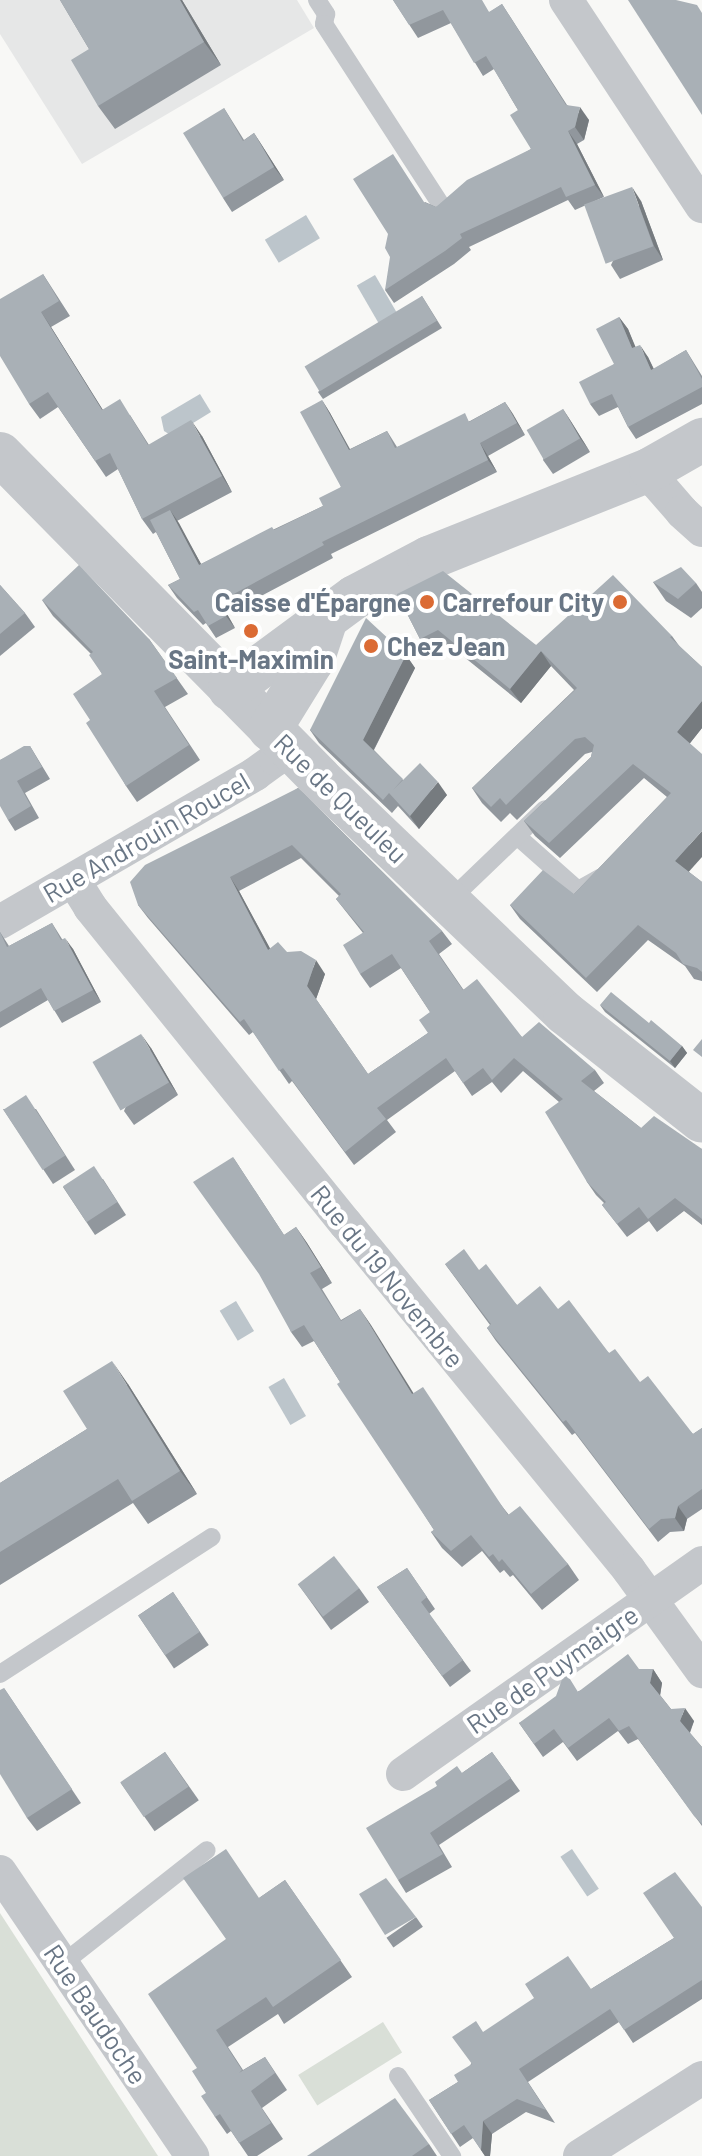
<!DOCTYPE html>
<html>
<head>
<meta charset="utf-8">
<style>
	body { margin:0 }
	#map { position:relative; width:702px; height:2156px; overflow:hidden; background:#f8f8f6; font-family:Barlow,sans-serif }
	div>[style] { position:absolute }
	.built>* { inset:0; background:#e6e7e7 }
	.green>* { inset:0; background:#d9dfd7; transform-origin:0 0 }
	.water>* { inset:0; background:#bcc5cb; transform-origin:0 0 }
	.service>* { height:18px; margin:-9px; padding:0 9px; transform-origin:9px; border-radius:9px; background:#c4c7cb }
	.minor>* { height:34px; margin:-17px; padding:0 17px; transform-origin:17px; border-radius:17px; background:#c4c7cb }
	.tertiary>* { height:44px; margin:-22px; padding:0 22px; transform-origin:22px; border-radius:22px; background:#c4c7cb }
	.wall>* { inset:0; background:#91979d; transform-origin:0 0 }
	.shaded-wall>* { inset:0; background:#767b7f }
	.building>* { inset:0; background:#a9b0b6; transform-origin:0 0 }
	.dots>* { width:22px; height:22px; translate:-50% -50%; box-sizing:border-box; border:4px solid #fff; border-radius:50% }
	span { translate:-50% -50%; white-space:nowrap; text-align:center; line-height:1.15; -webkit-text-stroke:8px #fff; paint-order:stroke }
	.poi-label { font-size:26px; color:#697685; font-weight:700 }
	.right { translate:-100% -50%; text-align:right }
	.left { translate:0 -50%; text-align:left }
	.street-label { font-size:26px; color:#697685 }
</style>
</head>
<body>
<div id="map">
	<div class="built">
		<div style="clip-path:polygon(0 0,297px 0,314px 28px,82px 164px,0 34px)"></div>
	</div>
	<div class="green">
		<div style="clip-path:polygon(0 1913px,158px 2156px,0 2156px)"></div>
		<div style="left:383px;top:2022px;width:36px;height:100px;rotate:58deg"></div>
	</div>
	<div class="water">
		<div style="left:306px;top:215px;width:27px;height:48px;rotate:59deg"></div>
		<div style="left:375px;top:275px;width:46px;height:21px;rotate:60deg"></div>
		<div style="clip-path:polygon(200px 394px,211px 412px,172px 436px,164px 431px,161px 417px)"></div>
		<div style="left:236px;top:1301px;width:35px;height:19px;rotate:59deg"></div>
		<div style="left:284px;top:1378px;width:44px;height:18px;rotate:60deg"></div>
		<div style="left:572px;top:1849px;width:48px;height:14px;rotate:56deg"></div>
	</div>
	<div class="service">
		<div style="left:317px;top:0;width:17px;rotate:57deg"></div>
		<div style="left:326px;top:14px;width:10px;rotate:101deg"></div>
		<div style="left:324px;top:24px;width:219px;rotate:57.1deg"></div>
		<div style="left:517px;top:836px;width:81px;rotate:41.5deg"></div>
		<div style="left:578px;top:890px;width:25px;rotate:-29deg"></div>
		<div style="left:448px;top:902px;width:134px;rotate:-43.8deg"></div>
		<div style="left:0;top:1674px;width:252px;rotate:-32.9deg"></div>
		<div style="left:62px;top:1964px;width:184px;rotate:-38.2deg"></div>
		<div style="left:398px;top:2076px;width:97px;rotate:56deg"></div>
	</div>
	<div class="minor">
		<div style="left:566px;top:0;width:247px;rotate:56.6deg"></div>
		<div style="left:651px;top:469px;width:15px;rotate:67deg"></div>
		<div style="left:657px;top:483px;width:38px;rotate:49deg"></div>
		<div style="left:682px;top:512px;width:27px;rotate:42deg"></div>
		<div style="left:74px;top:881px;width:31px;rotate:58deg"></div>
		<div style="left:90px;top:907px;width:407px;rotate:51.1deg"></div>
		<div style="left:346px;top:1224px;width:447px;rotate:50.7deg"></div>
		<div style="left:629px;top:1570px;width:125px;rotate:54.1deg"></div>
		<div style="left:0;top:922px;width:295px;rotate:-30.1deg"></div>
		<div style="left:255px;top:774px;width:26px;rotate:-36deg"></div>
		<div style="left:276px;top:759px;width:17px;rotate:-54deg"></div>
		<div style="left:403px;top:1774px;width:366px;rotate:-35.2deg"></div>
		<div style="left:0;top:1872px;width:343px;rotate:55.9deg"></div>
		<div style="left:580px;top:2156px;width:145px;rotate:-32.6deg"></div>
	</div>
	<div class="tertiary">
		<div style="left:0;top:454px;width:455px;rotate:45.4deg"></div>
		<div style="left:319px;top:778px;width:340px;rotate:43.7deg"></div>
		<div style="left:565px;top:1013px;width:174px;rotate:38.2deg"></div>
		<div style="left:230px;top:689px;width:155px;rotate:-36.4deg"></div>
		<div style="left:355px;top:597px;width:84px;rotate:-27.8deg"></div>
		<div style="left:429px;top:558px;width:239px;rotate:-21.8deg"></div>
		<div style="left:651px;top:469px;width:59px;rotate:-29.6deg"></div>
		<div style="left:270px;top:729px;width:80px;rotate:-58.3deg"></div>
		<div style="left:312px;top:661px;width:41px;rotate:-71.6deg"></div>
	</div>
	<div class="wall">
		<div style="clip-path:polygon(60px 0,182px 0,221px 65px,115px 129px,98px 106px,89px 49px)"></div>
		<div style="clip-path:polygon(393px 0,490px 12px,502px 4px,567px 105px,589px 120px,584px 140px,577px 144px,604px 197px,575px 210px,568px 200px,469px 247px,471px 250px,454px 264px,394px 303px,385px 290px,425px 202px,436px 207px,531px 149px,518px 110px,494px 69px,483px 76px,451px 23px,418px 38px)"></div>
		<div style="clip-path:polygon(224px 108px,244px 140px,254px 133px,284px 180px,232px 212px,223px 198px)"></div>
		<div style="clip-path:polygon(641px 201px,663px 260px,620px 279px,611px 265px)"></div>
		<div style="clip-path:polygon(43px 274px,70px 316px,51px 327px,103px 410px,130px 415px,149px 445px,202px 436px,232px 492px,177px 521px,201px 564px,323px 506px,341px 487px,322px 400px,330px 413px,350px 449px,387px 431px,397px 447px,470px 421px,505px 402px,525px 435px,488px 456px,497px 472px,331px 554px,333px 558px,227px 614px,235px 628px,216px 638px,206px 623px,203px 625px,177px 598px,168px 585px,180px 579px,156px 532px,153px 534px,142px 519px,118px 469px,106px 477px,58px 407px,40px 419px,29px 404px)"></div>
		<div style="clip-path:polygon(422px 296px,442px 328px,323px 399px,318px 392px)"></div>
		<div style="clip-path:polygon(619px 317px,628px 329px,635px 347px,648px 357px,654px 369px,686px 350px,702px 376px,702px 404px,636px 439px,628px 427px,618px 407px,599px 416px,590px 404px,614px 364px)"></div>
		<div style="clip-path:polygon(563px 409px,590px 452px,553px 474px,543px 460px)"></div>
		<div style="clip-path:polygon(653px 582px,696px 583px,702px 592px,702px 608px,691px 618px,666px 601px)"></div>
		<div style="clip-path:polygon(0 585px,25px 613px,35px 627px,0 656px)"></div>
		<div style="clip-path:polygon(397px 594px,536px 645px,672px 636px,680px 647px,702px 667px,702px 728px,690px 743px,689px 872px,702px 882px,702px 981px,694px 979px,685px 966px,648px 940px,597px 992px,520px 919px,510px 905px,574px 894px,667px 797px,644px 778px,560px 858px,535px 836px,524px 821px,591px 757px,592px 752px,585px 754px,517px 820px,510px 813px,501px 822px,482px 803px,472px 788px,574px 690px,551px 666px,521px 703px,448px 644px,430px 654px,420px 639px)"></div>
		<div style="clip-path:polygon(42px 600px,149px 639px,188px 694px,165px 707px,200px 760px,137px 802px,126px 786px,90px 720px,102px 674px,91px 654px,53px 616px)"></div>
		<div style="clip-path:polygon(406px 655px,415px 668px,374px 750px,403px 780px,447px 795px,419px 829px,398px 806px,392px 813px,319px 743px,310px 730px)"></div>
		<div style="clip-path:polygon(30px 746px,50px 779px,25px 793px,39px 818px,15px 831px,8px 820px,0 760px)"></div>
		<div style="clip-path:polygon(evenodd,298px 788px,442px 931px,452px 944px,439px 954px,463px 989px,522px 1037px,595px 1070px,604px 1083px,594px 1091px,641px 1128px,702px 1149px,702px 1225px,684px 1211px,657px 1232px,649px 1221px,627px 1237px,602px 1205px,604px 1203px,596px 1195px,587px 1182px,559px 1102px,523px 1071px,501px 1093px,492px 1082px,472px 1096px,455px 1071px,387px 1120px,396px 1132px,354px 1165px,292px 1081px,289px 1084px,253px 1032px,249px 1035px,148px 918px,138px 905px,298px 788px,301px 858px,339px 896px,336px 899px,363px 933px,360px 974px,370px 988px,401px 968px,430px 1012px,428px 1033px,368px 1074px,316px 999px,325px 974px,287px 952px,270px 949px,239px 891px,301px 858px)"></div>
		<div style="clip-path:polygon(52px 923px,62px 939px,73px 949px,101px 1002px,62px 1023px,48px 1000px,0 1028px,0 932px,9px 946px)"></div>
		<div style="clip-path:polygon(600px 1005px,682px 1046px,687px 1053px,675px 1068px,605px 1012px)"></div>
		<div style="clip-path:polygon(151px 1048px,178px 1095px,134px 1125px,124px 1111px)"></div>
		<div style="clip-path:polygon(3px 1109px,36px 1109px,75px 1170px,53px 1184px)"></div>
		<div style="clip-path:polygon(233px 1157px,284px 1235px,296px 1227px,307px 1243px,332px 1283px,322px 1289px,341px 1320px,360px 1309px,413px 1394px,509px 1515px,568px 1564px,579px 1580px,542px 1610px,513px 1575px,510px 1577px,504px 1570px,500px 1573px,482px 1551px,462px 1567px,442px 1548px,431px 1532px,434px 1530px,314px 1341px,302px 1347px,291px 1332px)"></div>
		<div style="clip-path:polygon(103px 1179px,126px 1215px,95px 1235px,63px 1187px)"></div>
		<div style="clip-path:polygon(445px 1264px,479px 1270px,517px 1305px,558px 1309px,609px 1353px,693px 1434px,702px 1428px,702px 1509px,687px 1519px,684px 1531px,670px 1532px,658px 1542px,575px 1433px,572px 1435px,496px 1341px,487px 1328px,490px 1325px)"></div>
		<div style="clip-path:polygon(128px 1384px,197px 1494px,148px 1524px,133px 1503px,0 1585px,0 1483px,87px 1429px)"></div>
		<div style="clip-path:polygon(407px 1568px,435px 1609px,429px 1614px,471px 1671px,450px 1687px,377px 1587px)"></div>
		<div style="clip-path:polygon(298px 1584px,359px 1588px,369px 1602px,331px 1630px)"></div>
		<div style="left:173px;top:1592px;width:64px;height:42px;rotate:56deg"></div>
		<div style="clip-path:polygon(639px 1669px,653px 1669px,662px 1683px,660px 1695px,671px 1709px,694px 1721px,690px 1733px,702px 1747px,702px 1826px,638px 1739px,628px 1744px,618px 1731px,577px 1761px,563px 1742px,543px 1757px,519px 1723px,579px 1691px)"></div>
		<div style="clip-path:polygon(4px 1688px,81px 1803px,37px 1831px,27px 1818px)"></div>
		<div style="left:165px;top:1752px;width:59px;height:54px;rotate:55deg"></div>
		<div style="clip-path:polygon(492px 1752px,520px 1791px,439px 1845px,452px 1867px,406px 1893px,398px 1880px,437px 1786px,462px 1773px)"></div>
		<div style="clip-path:polygon(285px 1880px,352px 1977px,284px 2024px,278px 2014px,228px 2047px,243px 2070px,265px 2057px,287px 2090px,262px 2108px,283px 2139px,257px 2156px,248px 2156px,231px 2131px,227px 2134px,215px 2117px,197px 2068px,226px 1939px,259px 1898px)"></div>
		<div style="clip-path:polygon(702px 1907px,702px 1999px,633px 2043px,619px 2022px,528px 2082px,555px 2123px,526px 2112px,492px 2134px,490px 2156px,485px 2156px,473px 2138px,460px 2147px,429px 2100px,458px 2082px,471px 2064px,484px 2032px,591px 1989px,674px 1938px)"></div>
		<div style="left:416px;top:1917px;width:12px;height:36px;rotate:55deg"></div>
		<div style="clip-path:polygon(429px 2144px,437px 2156px,307px 2156px)"></div>
	</div>
	<div class="shaded-wall">
		<div style="clip-path:polygon(180px 0,182px 0,221px 65px,204px 42px)"></div>
		<div style="clip-path:polygon(580px 107px,589px 120px,584px 140px,575px 127px)"></div>
		<div style="clip-path:polygon(568px 131px,577px 144px,604px 197px,595px 185px)"></div>
		<div style="clip-path:polygon(254px 133px,263px 147px,284px 180px,274px 167px)"></div>
		<div style="clip-path:polygon(632px 187px,641px 201px,663px 260px,654px 246px)"></div>
		<div style="clip-path:polygon(41px 312px,51px 327px,112px 425px,102px 410px)"></div>
		<div style="clip-path:polygon(619px 317px,628px 329px,641px 360px,632px 348px)"></div>
		<div style="clip-path:polygon(640px 345px,648px 357px,660px 383px,651px 370px)"></div>
		<div style="clip-path:polygon(322px 400px,330px 413px,357px 463px,349px 450px)"></div>
		<div style="clip-path:polygon(505px 402px,513px 414px,525px 435px,517px 423px)"></div>
		<div style="clip-path:polygon(563px 409px,572px 423px,590px 452px,580px 438px)"></div>
		<div style="clip-path:polygon(191px 420px,202px 436px,232px 492px,222px 476px)"></div>
		<div style="clip-path:polygon(480px 443px,488px 456px,497px 472px,488px 460px)"></div>
		<div style="clip-path:polygon(170px 510px,179px 523px,208px 577px,199px 565px)"></div>
		<div style="clip-path:polygon(219px 602px,227px 614px,235px 628px,226px 616px)"></div>
		<div style="clip-path:polygon(541px 651px,551px 666px,521px 703px,510px 689px)"></div>
		<div style="clip-path:polygon(406px 655px,415px 668px,372px 753px,363px 740px)"></div>
		<div style="clip-path:polygon(702px 701px,702px 728px,687px 747px,677px 732px)"></div>
		<div style="clip-path:polygon(438px 782px,447px 795px,419px 829px,410px 816px)"></div>
		<div style="clip-path:polygon(702px 831px,702px 857px,685px 876px,675px 861px)"></div>
		<div style="clip-path:polygon(230px 877px,239px 891px,278px 963px,268px 950px)"></div>
		<div style="clip-path:polygon(65px 938px,73px 949px,101px 1002px,93px 990px)"></div>
		<div style="clip-path:polygon(316px 960px,325px 974px,316px 999px,307px 986px)"></div>
		<div style="clip-path:polygon(141px 1034px,151px 1048px,178px 1095px,169px 1082px)"></div>
		<div style="clip-path:polygon(682px 1046px,687px 1053px,675px 1068px,670px 1061px)"></div>
		<div style="clip-path:polygon(296px 1227px,307px 1243px,332px 1283px,321px 1267px)"></div>
		<div style="clip-path:polygon(360px 1309px,371px 1325px,424px 1410px,412px 1394px)"></div>
		<div style="clip-path:polygon(112px 1361px,128px 1384px,197px 1494px,180px 1471px)"></div>
		<div style="clip-path:polygon(678px 1506px,687px 1519px,684px 1531px,675px 1518px)"></div>
		<div style="clip-path:polygon(653px 1669px,662px 1683px,660px 1696px,650px 1683px)"></div>
		<div style="clip-path:polygon(685px 1708px,694px 1721px,689px 1734px,680px 1721px)"></div>
		<div style="clip-path:polygon(483px 2121px,492px 2134px,490px 2156px,485px 2156px,481px 2150px)"></div>
	</div>
	<div class="building">
		<div style="clip-path:polygon(60px 0,180px 0,204px 42px,98px 106px,71px 60px,89px 49px)"></div>
		<div style="clip-path:polygon(393px 0,482px 0,489px 12px,502px 4px,566px 105px,580px 107px,575px 127px,568px 131px,595px 185px,566px 197px,561px 187px,460px 234px,462px 238px,445px 251px,385px 290px,390px 257px,385px 248px,388px 234px,353px 179px,393px 154px,424px 202px,436px 207px,467px 180px,531px 149px,510px 115px,518px 110px,486px 56px,474px 63px,443px 10px,409px 25px)"></div>
		<div style="clip-path:polygon(628px 0,676px 0,697px 5px,702px 13px,702px 115px)"></div>
		<div style="clip-path:polygon(224px 108px,243px 141px,254px 133px,274px 167px,223px 198px,183px 133px)"></div>
		<div style="left:632px;top:187px;width:63px;height:51px;rotate:70deg"></div>
		<div style="clip-path:polygon(43px 274px,59px 301px,41px 312px,102px 410px,120px 399px,148px 445px,191px 420px,222px 476px,142px 519px,110px 453px,95px 461px,48px 392px,29px 404px,0 356px,0 299px)"></div>
		<div style="left:422px;top:296px;width:29px;height:137px;rotate:59deg"></div>
		<div style="clip-path:polygon(619px 317px,632px 348px,640px 345px,651px 370px,686px 350px,702px 379px,702px 387px,628px 427px,612px 394px,590px 404px,579px 382px,614px 364px,596px 329px)"></div>
		<div style="clip-path:polygon(322px 400px,349px 450px,387px 431px,395px 448px,465px 413px,469px 422px,505px 402px,517px 423px,480px 443px,488px 460px,322px 542px,324px 545px,219px 602px,226px 616px,208px 626px,198px 610px,194px 612px,168px 585px,180px 579px,150px 520px,170px 510px,199px 565px,272px 527px,274px 530px,323px 506px,319px 498px,341px 487px,300px 412px)"></div>
		<div style="left:563px;top:409px;width:34px;height:42px;rotate:60deg"></div>
		<div style="clip-path:polygon(79px 565px,149px 639px,177px 678px,154px 691px,189px 745px,126px 786px,86px 723px,90px 720px,73px 694px,102px 674px,89px 655px,93px 652px,42px 600px)"></div>
		<div style="clip-path:polygon(681px 567px,696px 583px,678px 599px,653px 582px)"></div>
		<div style="clip-path:polygon(443px 571px,536px 645px,613px 575px,672px 636px,670px 637px,702px 667px,702px 701px,677px 732px,702px 754px,702px 831px,675px 861px,702px 882px,702px 972px,697px 968px,683px 964px,676px 953px,638px 925px,586px 978px,510px 905px,543px 870px,574px 894px,671px 793px,633px 764px,549px 843px,524px 821px,591px 757px,594px 745px,585px 737px,575px 739px,506px 805px,500px 798px,491px 807px,472px 788px,577px 688px,541px 651px,510px 689px,438px 630px,420px 639px,397px 594px)"></div>
		<div style="clip-path:polygon(0 585px,25px 613px,0 634px)"></div>
		<div style="clip-path:polygon(366px 618px,406px 655px,363px 740px,403px 779px,393px 790px,420px 763px,438px 782px,410px 816px,389px 793px,383px 800px,310px 730px)"></div>
		<div style="clip-path:polygon(24px 746px,30px 746px,42px 767px,17px 781px,31px 806px,8px 820px,0 806px,0 760px)"></div>
		<div style="clip-path:polygon(evenodd,298px 788px,442px 931px,429px 941px,463px 990px,477px 979px,522px 1037px,539px 1022px,595px 1070px,581px 1081px,641px 1128px,654px 1116px,702px 1149px,702px 1219px,675px 1198px,648px 1219px,639px 1207px,617px 1224px,602px 1205px,606px 1202px,587px 1182px,545px 1112px,563px 1099px,514px 1058px,492px 1080px,483px 1068px,463px 1083px,446px 1058px,377px 1108px,386px 1119px,345px 1152px,283px 1068px,279px 1071px,244px 1019px,240px 1022px,138px 905px,130px 882px,145px 865px,298px 788px,292px 845px,341px 894px,336px 899px,364px 932px,343px 945px,360px 974px,392px 954px,430px 1012px,419px 1020px,428px 1033px,368px 1074px,307px 986px,316px 960px,301px 951px,287px 952px,278px 942px,268px 950px,230px 877px,292px 845px)"></div>
		<div style="clip-path:polygon(52px 923px,61px 940px,65px 938px,93px 990px,54px 1011px,41px 988px,0 1012px,0 932px,7px 947px)"></div>
		<div style="clip-path:polygon(611px 992px,649px 1023px,651px 1020px,682px 1046px,670px 1061px,600px 1005px)"></div>
		<div style="left:141px;top:1034px;width:56px;height:56px;rotate:60deg"></div>
		<div style="clip-path:polygon(702px 1039px,702px 1057px,693px 1050px)"></div>
		<div style="left:26px;top:1095px;width:72px;height:27px;rotate:57deg"></div>
		<div style="clip-path:polygon(233px 1157px,284px 1235px,296px 1227px,321px 1267px,310px 1273px,341px 1321px,360px 1309px,412px 1394px,423px 1387px,508px 1515px,520px 1506px,568px 1564px,531px 1594px,502px 1559px,499px 1562px,493px 1554px,489px 1557px,471px 1535px,451px 1551px,431px 1532px,434px 1530px,337px 1384px,340px 1382px,304px 1325px,291px 1332px,259px 1274px,193px 1182px)"></div>
		<div style="left:94px;top:1166px;width:43px;height:37px;rotate:57deg"></div>
		<div style="clip-path:polygon(464px 1249px,479px 1270px,486px 1264px,517px 1305px,540px 1286px,558px 1309px,569px 1300px,609px 1353px,615px 1349px,640px 1382px,648px 1376px,693px 1434px,702px 1428px,702px 1489px,678px 1506px,675px 1518px,661px 1519px,649px 1529px,566px 1420px,563px 1422px,487px 1328px,491px 1324px,445px 1264px)"></div>
		<div style="clip-path:polygon(112px 1361px,180px 1471px,132px 1501px,118px 1479px,0 1552px,0 1483px,87px 1429px,63px 1391px)"></div>
		<div style="left:334px;top:1556px;width:41px;height:46px;rotate:52deg"></div>
		<div style="clip-path:polygon(407px 1568px,427px 1597px,421px 1602px,463px 1660px,442px 1676px,377px 1587px)"></div>
		<div style="left:173px;top:1592px;width:48px;height:42px;rotate:56deg"></div>
		<div style="clip-path:polygon(628px 1654px,639px 1669px,653px 1669px,650px 1683px,671px 1709px,685px 1708px,680px 1721px,702px 1747px,702px 1824px,694px 1816px,629px 1726px,619px 1731px,609px 1718px,568px 1748px,554px 1729px,534px 1744px,519px 1723px,556px 1696px,565px 1671px,578px 1692px)"></div>
		<div style="clip-path:polygon(4px 1688px,72px 1789px,27px 1818px,0 1774px,0 1690px)"></div>
		<div style="left:165px;top:1752px;width:42px;height:54px;rotate:56deg"></div>
		<div style="clip-path:polygon(492px 1752px,511px 1778px,430px 1833px,443px 1854px,398px 1880px,366px 1828px,437px 1786px,435px 1782px,457px 1766px,462px 1773px)"></div>
		<div style="clip-path:polygon(226px 1849px,259px 1898px,285px 1880px,341px 1960px,273px 2007px,266px 1997px,216px 2030px,242px 2070px,239px 2073px,265px 2057px,275px 2073px,251px 2091px,271px 2123px,239px 2143px,220px 2114px,215px 2117px,201px 2096px,206px 2093px,192px 2071px,197px 2068px,148px 1994px,226px 1939px,183px 1878px)"></div>
		<div style="clip-path:polygon(675px 1872px,702px 1907px,702px 1980px,624px 2030px,610px 2009px,519px 2069px,546px 2110px,517px 2099px,483px 2121px,481px 2150px,464px 2125px,451px 2134px,429px 2100px,458px 2082px,454px 2075px,472px 2064px,452px 2037px,476px 2021px,483px 2032px,534px 1998px,525px 1984px,568px 1956px,591px 1989px,674px 1938px,643px 1893px)"></div>
		<div style="clip-path:polygon(386px 1878px,416px 1917px,385px 1935px,359px 1894px)"></div>
		<div style="clip-path:polygon(395px 2098px,429px 2144px,412px 2156px,307px 2156px)"></div>
	</div>
	<div class="dots">
		<div style="left:427px;top:602px;background:#db6b34"></div>
		<div style="left:620px;top:602px;background:#db6b34"></div>
		<div style="left:251px;top:631px;background:#db6b34"></div>
		<div style="left:371px;top:646px;background:#db6b34"></div>
	</div>
	<div class="poi-label">
		<span class="right" style="left:411px;top:602px">Caisse d'Épargne</span>
		<span class="right" style="left:604px;top:602px">Carrefour City</span>
		<span class="left" style="left:387px;top:646px">Chez Jean</span>
		<span style="left:251px;top:659px">Saint-Maximin</span>
	</div>
	<div class="street-label">
		<span style="left:341px;top:798px;rotate:44deg">Rue de Queuleu</span>
		<span style="left:146px;top:837px;rotate:-30deg">Rue Androuin Roucel</span>
		<span style="left:388px;top:1276px;rotate:51deg">Rue du 19 Novembre</span>
		<span style="left:552px;top:1669px;rotate:-35deg">Rue de Puymaigre</span>
		<span style="left:96px;top:2014px;rotate:56deg">Rue Baudoche</span>
	</div>
</div>
</body>
</html>
